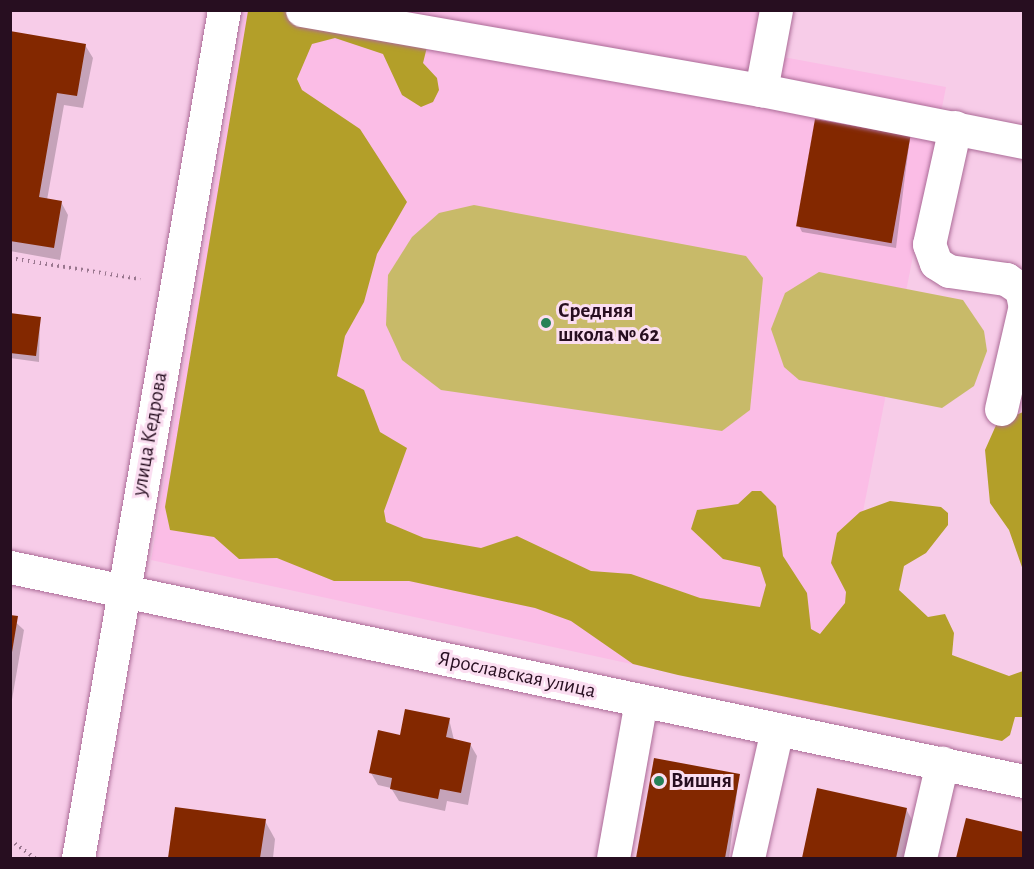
<!DOCTYPE html>
<html>
<head>
<meta charset="utf-8">
<style>
	body { margin:0 }
	#map { position:relative; width:1034px; height:869px; overflow:hidden; background:#f7cce8; font-family:"Alegreya Sans",sans-serif }
	div>[style] { position:absolute }
	.built>* { inset:0; background:#fbbde6 }
	.green>* { inset:0; background:#c8ba69 }
	.forest>* { inset:0; background:#b39f29 }
	.shadow>* { inset:0; background:#0003 }
	.building>* { inset:0; background:#832800; transform-origin:0 0 }
	.path>* { height:4px; margin-top:-2px; transform-origin:0; background:repeating-linear-gradient(90deg,#9a778f 0 1.5px,transparent 0 6px) }
	.roads { filter:drop-shadow(0 0 2px #ab6b97) drop-shadow(0 0 2px #ab6b97) }
	.minor>* { height:33px; margin:-16.5px; padding:0 16.5px; transform-origin:16.5px; border-radius:16.5px; background:#fff }
	.dots>* { width:16px; height:16px; translate:-50% -50%; box-sizing:border-box; border:3px solid #fbdef1; border-radius:50% }
	span { translate:-50% -50%; white-space:nowrap; text-align:center; line-height:1.15; -webkit-text-stroke:6px #fbdef1; paint-order:stroke }
	.poi-label { font-size:21px; color:#270e20; font-weight:700 }
	.left { translate:0 -50%; text-align:left }
	.street-label { font-size:21px; color:#270e20 }
	.frame { position:absolute; inset:0; border:12px solid #270e20; pointer-events:none }
</style>
</head>
<body>
<div id="map">
	<div class="built">
		<div style="clip-path:polygon(245px 11px,791px 11px,783px 57px,946px 87px,825px 706px,151px 560px)"></div>
	</div>
	<div class="green">
		<div style="clip-path:polygon(474px 205px,746px 256px,763px 278px,750px 410px,722px 431px,441px 390px,402px 360px,386px 325px,388px 275px,412px 237px,439px 213px)"></div>
		<div style="clip-path:polygon(819px 272px,963px 300px,984px 331px,987px 351px,974px 386px,942px 408px,799px 380px,784px 367px,771px 329px,785px 293px)"></div>
	</div>
	<div class="forest">
		<div style="clip-path:polygon(248px 11px,320px 11px,429px 39px,423px 63px,437px 78px,439px 90px,433px 102px,421px 107px,402px 95px,383px 54px,335px 38px,312px 44px,297px 79px,302px 90px,360px 129px,407px 202px,377px 254px,364px 302px,345px 336px,337px 376px,364px 390px,380px 432px,407px 448px,384px 511px,386px 522px,424px 538px,481px 548px,517px 536px,591px 571px,631px 574px,700px 598px,760px 607px,766px 585px,760px 567px,723px 559px,691px 529px,697px 510px,738px 504px,752px 491px,761px 491px,776px 506px,783px 556px,807px 593px,811px 629px,820px 634px,845px 603px,846px 592px,831px 563px,837px 533px,860px 512px,890px 501px,941px 507px,948px 513px,948px 525px,926px 553px,904px 566px,899px 590px,928px 617px,945px 614px,954px 633px,952px 655px,1009px 676px,1023px 671px,1023px 717px,1015px 717px,1010px 735px,1002px 741px,678px 675px,633px 664px,571px 621px,535px 608px,409px 581px,334px 581px,277px 558px,239px 559px,214px 537px,170px 530px,165px 507px)"></div>
		<div style="clip-path:polygon(1023px 412px,1023px 570px,1009px 530px,990px 503px,985px 450px,997px 423px)"></div>
	</div>
	<div class="shadow">
		<div style="clip-path:polygon(10px 32px,85px 45px,93px 58px,83px 108px,64px 105px,47px 200px,61px 202px,68px 215px,60px 260px,10px 251px)"></div>
		<div style="clip-path:polygon(910px 137px,896px 248px,802px 232px,799px 226px)"></div>
		<div style="clip-path:polygon(10px 315px,40px 318px,39px 362px,10px 358px)"></div>
		<div style="clip-path:polygon(10px 617px,24px 630px,10px 711px)"></div>
		<div style="clip-path:polygon(449px 719px,454px 740px,470px 744px,477px 756px,468px 805px,447px 801px,445px 811px,399px 801px,391px 788px,378px 785px,371px 773px,401px 737px)"></div>
		<div style="clip-path:polygon(656px 760px,739px 776px,729px 858px,637px 858px)"></div>
		<div style="clip-path:polygon(818px 790px,906px 809px,916px 827px,909px 858px,803px 858px)"></div>
		<div style="clip-path:polygon(177px 809px,265px 821px,275px 839px,273px 858px,169px 858px)"></div>
		<div style="clip-path:polygon(967px 820px,1024px 833px,1024px 858px,958px 858px)"></div>
	</div>
	<div class="building">
		<div style="clip-path:polygon(10px 31px,86px 44px,77px 96px,57px 93px,39px 197px,62px 201px,54px 248px,10px 241px)"></div>
		<div style="left:815px;top:119px;width:97px;height:109px;rotate:10deg"></div>
		<div style="clip-path:polygon(10px 313px,41px 317px,36px 356px,10px 353px)"></div>
		<div style="clip-path:polygon(10px 615px,18px 616px,12px 652px,10px 652px)"></div>
		<div style="clip-path:polygon(405px 709px,450px 718px,446px 737px,471px 743px,461px 793px,440px 789px,438px 799px,390px 789px,392px 778px,369px 773px,378px 730px,400px 735px)"></div>
		<div style="clip-path:polygon(654px 758px,740px 774px,725px 858px,636px 858px)"></div>
		<div style="clip-path:polygon(817px 788px,907px 808px,896px 858px,802px 858px)"></div>
		<div style="clip-path:polygon(175px 807px,266px 819px,260px 858px,168px 858px)"></div>
		<div style="clip-path:polygon(966px 818px,1024px 832px,1024px 858px,956px 858px)"></div>
	</div>
	<div class="path">
		<div style="left:10px;top:258px;width:132px;rotate:9.2deg"></div>
		<div style="left:10px;top:840px;width:31px;rotate:36deg"></div>
	</div>
	<div class="roads">
		<div class="minor">
			<div style="left:302px;top:10px;width:466px;rotate:9.9deg"></div>
			<div style="left:761px;top:90px;width:268px;rotate:11.2deg"></div>
			<div style="left:761px;top:90px;width:81px;rotate:-79.4deg"></div>
			<div style="left:955px;top:127px;width:120px;rotate:102.5deg"></div>
			<div style="left:929px;top:244px;width:20px;rotate:70deg"></div>
			<div style="left:936px;top:263px;width:15px;rotate:32deg"></div>
			<div style="left:949px;top:271px;width:58px;rotate:8deg"></div>
			<div style="left:1006px;top:279px;width:18px;rotate:34deg"></div>
			<div style="left:1021px;top:289px;width:14px;rotate:78deg"></div>
			<div style="left:1001px;top:409px;width:103px;rotate:-77deg"></div>
			<div style="left:10px;top:567px;width:1036px;rotate:11.92deg"></div>
			<div style="left:78px;top:858px;width:860px;rotate:-80.23deg"></div>
			<div style="left:613px;top:858px;width:159px;rotate:-79.9deg"></div>
			<div style="left:748px;top:858px;width:132px;rotate:-77.3deg"></div>
			<div style="left:920px;top:858px;width:98px;rotate:-77deg"></div>
		</div>
	</div>
	<div class="dots">
		<div style="left:546px;top:323px;background:#268258"></div>
		<div style="left:659px;top:781px;background:#268258"></div>
	</div>
	<div class="poi-label">
		<span class="left" style="left:558px;top:323px">Средняя<br>школа № 62</span>
		<span class="left" style="left:671px;top:781px">Вишня</span>
	</div>
	<div class="street-label">
		<span style="left:150px;top:434px;rotate:-80deg">улица Кедрова</span>
		<span style="left:517px;top:675px;rotate:12deg">Ярославская улица</span>
	</div>
	<div class="frame"></div>
</div>
</body>
</html>
